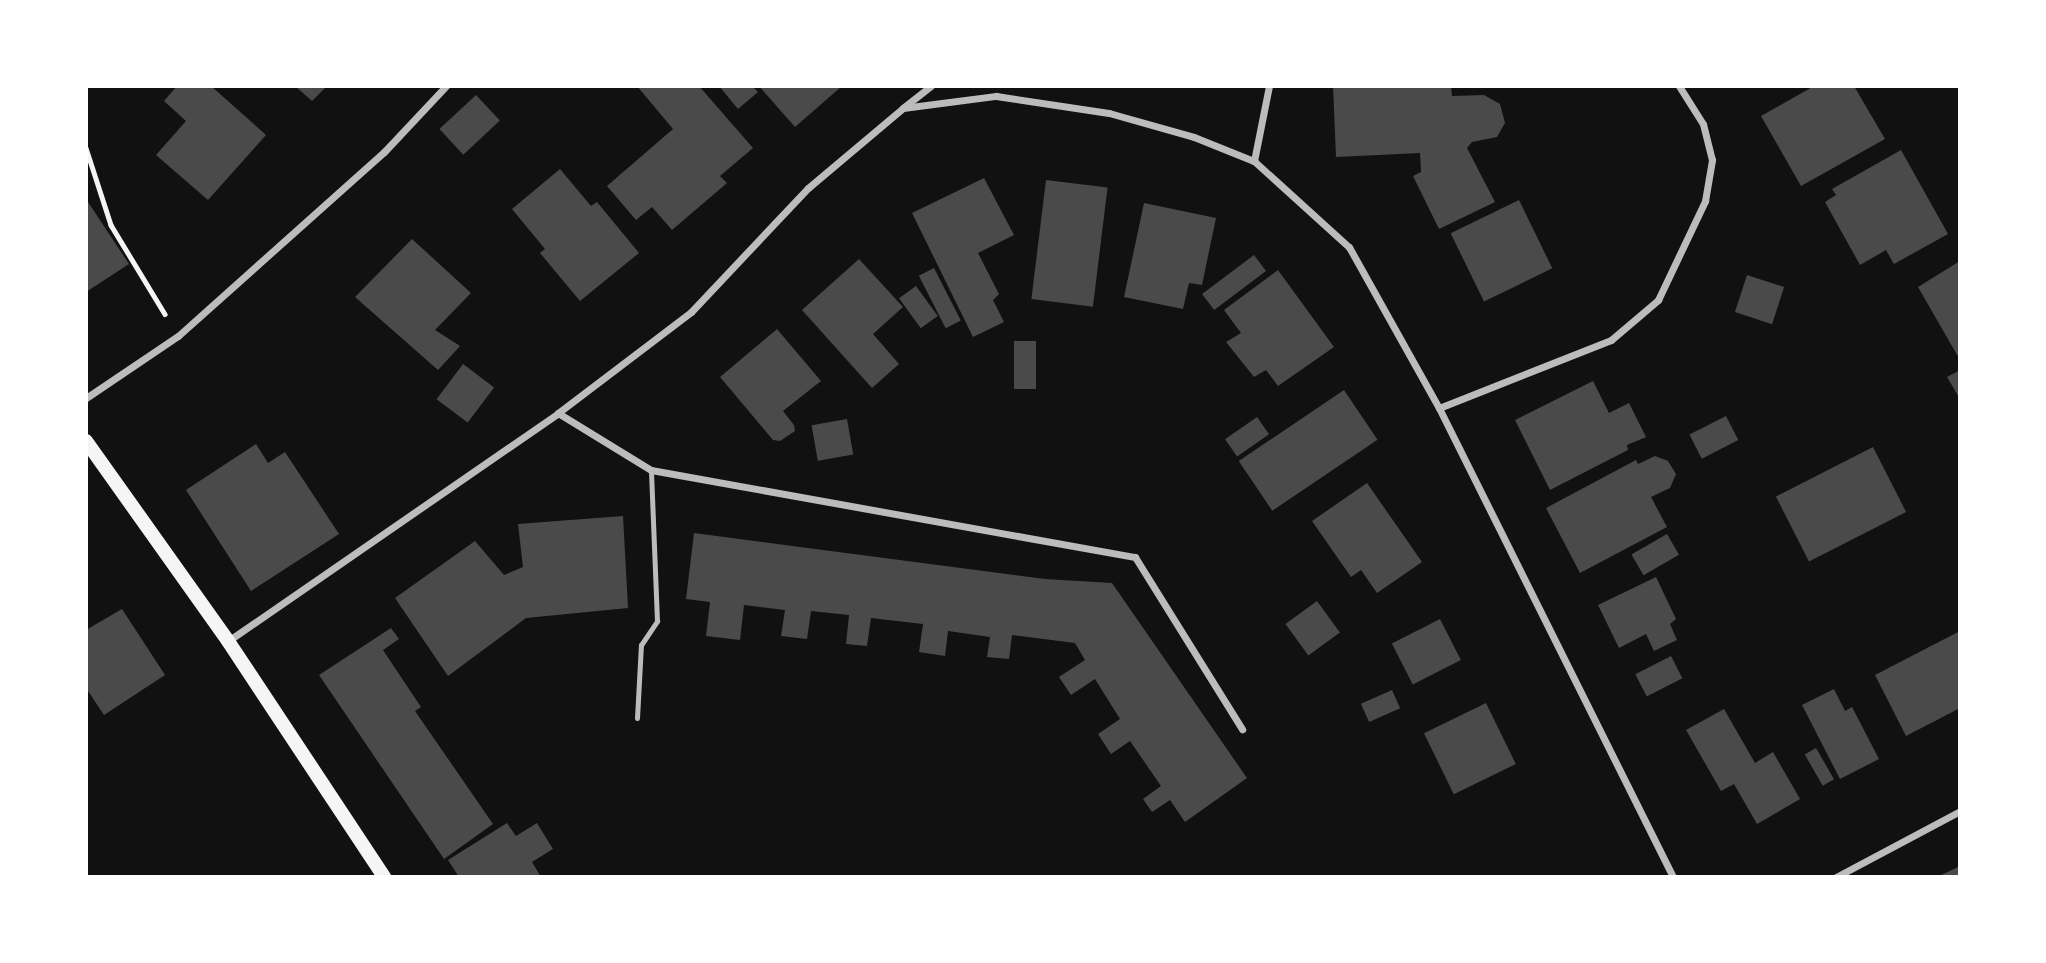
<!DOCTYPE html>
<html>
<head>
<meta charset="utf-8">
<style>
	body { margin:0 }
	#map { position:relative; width:2046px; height:963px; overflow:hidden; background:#111; font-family:"Noto Serif",serif }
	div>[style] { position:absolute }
	.building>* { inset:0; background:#4a4a4a; transform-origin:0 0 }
	.path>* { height:4.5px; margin:-2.25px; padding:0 2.25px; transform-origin:2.25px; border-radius:2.25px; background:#f5f5f5 }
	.service>* { height:5px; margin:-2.5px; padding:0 2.5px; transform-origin:2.5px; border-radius:2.5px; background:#bcbcbc }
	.minor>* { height:7px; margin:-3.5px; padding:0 3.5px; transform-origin:3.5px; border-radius:3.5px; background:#bcbcbc }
	.secondary>* { height:14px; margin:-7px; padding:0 7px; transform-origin:7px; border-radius:7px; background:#f5f5f5 }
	span { translate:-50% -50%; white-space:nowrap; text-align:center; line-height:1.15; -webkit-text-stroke:7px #fff; paint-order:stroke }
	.frame { position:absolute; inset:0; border:88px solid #fff; pointer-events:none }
</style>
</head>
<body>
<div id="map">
	<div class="building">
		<div style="clip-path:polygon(177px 86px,211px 86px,266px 135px,208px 200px,156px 155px,186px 121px,164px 101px)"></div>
		<div style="clip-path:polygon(295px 86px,327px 86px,312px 101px)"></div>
		<div style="clip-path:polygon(637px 86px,699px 86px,753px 148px,720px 176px,727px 183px,672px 230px,652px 207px,636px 220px,607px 186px,673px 129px)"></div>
		<div style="clip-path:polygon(719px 86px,752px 86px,758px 92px,738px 109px)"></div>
		<div style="clip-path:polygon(759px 86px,842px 86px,795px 127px)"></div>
		<div style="clip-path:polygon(1333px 86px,1451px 86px,1452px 96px,1484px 95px,1500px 104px,1505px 123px,1497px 137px,1472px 142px,1467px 148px,1495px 202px,1439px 229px,1413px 176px,1421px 172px,1420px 153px,1336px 157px)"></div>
		<div style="clip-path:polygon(1814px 86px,1854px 86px,1885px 139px,1801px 186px,1761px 116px)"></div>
		<div style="left:476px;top:95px;width:35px;height:50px;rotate:47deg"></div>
		<div style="clip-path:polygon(1901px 150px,1948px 234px,1894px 264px,1886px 250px,1860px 265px,1825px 202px,1836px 195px,1832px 189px)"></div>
		<div style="clip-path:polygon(560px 169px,591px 206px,597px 202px,639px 253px,580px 301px,540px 253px,545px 249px,512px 209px)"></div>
		<div style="clip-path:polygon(984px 178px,1014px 235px,978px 253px,999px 294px,993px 300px,1004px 322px,973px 337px,912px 213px)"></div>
		<div style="left:1046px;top:180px;width:62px;height:120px;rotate:7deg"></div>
		<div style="clip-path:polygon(86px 199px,129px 264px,86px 292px)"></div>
		<div style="left:1519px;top:200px;width:76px;height:76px;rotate:64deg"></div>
		<div style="clip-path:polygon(1144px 203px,1216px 218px,1202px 285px,1189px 283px,1183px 309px,1124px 297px)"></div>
		<div style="clip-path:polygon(412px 239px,471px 293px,435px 330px,460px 346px,438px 370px,355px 297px)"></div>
		<div style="left:1254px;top:255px;width:20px;height:65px;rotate:53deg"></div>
		<div style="clip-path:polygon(859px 259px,903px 307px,873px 334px,899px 364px,872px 388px,802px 310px)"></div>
		<div style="clip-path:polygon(1960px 261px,1960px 360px,1918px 287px)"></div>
		<div style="left:934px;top:268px;width:59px;height:17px;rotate:63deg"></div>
		<div style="clip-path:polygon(1278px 270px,1334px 347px,1278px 386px,1266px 370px,1254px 377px,1226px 342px,1241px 333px,1224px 310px)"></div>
		<div style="left:1747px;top:275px;width:39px;height:39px;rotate:18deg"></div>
		<div style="left:916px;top:286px;width:37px;height:21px;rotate:54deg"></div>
		<div style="clip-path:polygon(777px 329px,821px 381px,783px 411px,794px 425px,795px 431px,780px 441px,773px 440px,720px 377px)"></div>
		<div style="left:1014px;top:341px;width:22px;height:48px"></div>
		<div style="left:463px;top:364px;width:39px;height:44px;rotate:37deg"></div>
		<div style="clip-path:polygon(1960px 370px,1960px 399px,1947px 377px)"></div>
		<div style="clip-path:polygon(1593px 381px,1609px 413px,1629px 403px,1646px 437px,1627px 445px,1628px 450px,1550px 490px,1515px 420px)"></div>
		<div style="left:1344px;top:390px;width:60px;height:127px;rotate:56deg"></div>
		<div style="left:1726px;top:416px;width:27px;height:41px;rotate:63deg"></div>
		<div style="left:1257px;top:417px;width:21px;height:39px;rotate:55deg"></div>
		<div style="left:847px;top:419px;width:36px;height:36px;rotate:80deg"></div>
		<div style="clip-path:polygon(256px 444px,268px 463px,285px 452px,339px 534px,251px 591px,186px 490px)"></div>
		<div style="left:1873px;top:447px;width:73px;height:109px;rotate:63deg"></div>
		<div style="clip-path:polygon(1655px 456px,1668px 461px,1676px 474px,1670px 488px,1651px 497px,1667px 527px,1580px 573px,1546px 508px,1636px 460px,1638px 464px)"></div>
		<div style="clip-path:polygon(1367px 483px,1422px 562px,1377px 593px,1361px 570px,1351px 577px,1312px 521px)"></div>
		<div style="clip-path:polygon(623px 516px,628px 608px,526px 618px,448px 676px,395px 598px,475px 541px,504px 575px,523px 567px,518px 524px)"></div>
		<div style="clip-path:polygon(694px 533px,1045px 579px,1112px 583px,1247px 778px,1185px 822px,1170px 800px,1152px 812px,1143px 799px,1161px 786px,1130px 741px,1111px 754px,1098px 734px,1120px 719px,1095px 679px,1071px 695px,1059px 677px,1085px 660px,1075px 643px,1012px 635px,1009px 659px,987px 657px,990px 637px,948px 631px,945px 656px,919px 652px,923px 624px,871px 618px,867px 646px,846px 644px,849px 615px,811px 611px,807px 639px,781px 636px,785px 610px,744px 605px,740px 640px,706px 636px,710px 602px,686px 599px)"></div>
		<div style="left:1667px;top:534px;width:24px;height:41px;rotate:60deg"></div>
		<div style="clip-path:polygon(1656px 577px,1676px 619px,1670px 624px,1677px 640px,1654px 651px,1646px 634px,1619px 648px,1598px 605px)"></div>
		<div style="left:1317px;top:601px;width:39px;height:39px;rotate:54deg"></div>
		<div style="clip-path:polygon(122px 609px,165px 675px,104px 715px,86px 688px,86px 630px)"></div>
		<div style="left:1440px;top:619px;width:46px;height:54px;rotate:63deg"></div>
		<div style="clip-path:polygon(391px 628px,399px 639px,383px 650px,421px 707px,415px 711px,493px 824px,444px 859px,319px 675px)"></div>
		<div style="clip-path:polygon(1960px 631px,1960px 708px,1906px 736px,1875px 675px)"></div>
		<div style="left:1671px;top:656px;width:25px;height:40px;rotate:63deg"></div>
		<div style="clip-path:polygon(1834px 689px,1845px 711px,1852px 707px,1879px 759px,1840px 779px,1802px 705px)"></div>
		<div style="left:1392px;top:690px;width:20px;height:34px;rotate:66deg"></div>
		<div style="left:1486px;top:703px;width:68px;height:69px;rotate:64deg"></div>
		<div style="clip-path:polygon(1724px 709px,1755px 763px,1773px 752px,1800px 799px,1757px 824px,1734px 784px,1721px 791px,1686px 730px)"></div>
		<div style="left:1816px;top:748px;width:36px;height:13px;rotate:60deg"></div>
		<div style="clip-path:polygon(507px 823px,516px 836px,537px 823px,553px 849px,532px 862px,541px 877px,459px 877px,448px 860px)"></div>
		<div style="clip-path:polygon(1960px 866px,1960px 877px,1937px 877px)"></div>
	</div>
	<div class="path">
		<div style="left:86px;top:148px;width:81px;rotate:72deg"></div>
		<div style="left:111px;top:225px;width:104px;rotate:58.8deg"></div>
	</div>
	<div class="service">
		<div style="left:637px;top:718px;width:73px;rotate:-86.9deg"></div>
		<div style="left:641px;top:645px;width:29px;rotate:-56deg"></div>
		<div style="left:657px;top:621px;width:151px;rotate:-92.3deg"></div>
	</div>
	<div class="minor">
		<div style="left:904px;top:107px;width:34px;rotate:-38deg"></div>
		<div style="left:1254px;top:161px;width:76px;rotate:-78.7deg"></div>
		<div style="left:86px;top:398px;width:111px;rotate:-34deg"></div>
		<div style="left:178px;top:336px;width:276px;rotate:-41.8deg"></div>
		<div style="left:384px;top:152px;width:91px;rotate:-46.8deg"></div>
		<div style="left:1439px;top:408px;width:185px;rotate:-21.6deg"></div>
		<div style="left:1611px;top:340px;width:62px;rotate:-40.4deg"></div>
		<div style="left:1658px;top:300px;width:110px;rotate:-64.6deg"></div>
		<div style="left:1705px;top:201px;width:42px;rotate:-80.3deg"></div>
		<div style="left:1712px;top:160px;width:37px;rotate:-104deg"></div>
		<div style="left:1703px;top:124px;width:45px;rotate:-122.3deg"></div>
		<div style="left:558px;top:413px;width:109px;rotate:31.5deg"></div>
		<div style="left:651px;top:470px;width:492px;rotate:10.2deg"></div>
		<div style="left:1135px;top:557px;width:203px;rotate:58.1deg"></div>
		<div style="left:228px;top:641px;width:401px;rotate:-34.6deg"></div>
		<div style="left:558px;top:413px;width:167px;rotate:-37.2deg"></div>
		<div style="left:691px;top:312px;width:170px;rotate:-46.7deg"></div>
		<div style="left:808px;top:188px;width:124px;rotate:-40.1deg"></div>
		<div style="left:903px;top:108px;width:94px;rotate:-7.4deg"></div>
		<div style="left:996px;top:96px;width:114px;rotate:8.6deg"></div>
		<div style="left:1109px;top:113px;width:88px;rotate:15.8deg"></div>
		<div style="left:1194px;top:137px;width:65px;rotate:21.8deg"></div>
		<div style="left:1254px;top:161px;width:128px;rotate:42.2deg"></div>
		<div style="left:1349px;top:247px;width:184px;rotate:60.8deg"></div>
		<div style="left:1439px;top:408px;width:524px;rotate:63.48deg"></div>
		<div style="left:1836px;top:877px;width:140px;rotate:-28deg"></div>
	</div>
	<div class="secondary">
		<div style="left:86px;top:441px;width:245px;rotate:54.6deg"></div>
		<div style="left:228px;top:641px;width:283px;rotate:56.5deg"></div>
	</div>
	<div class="frame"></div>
</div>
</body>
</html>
